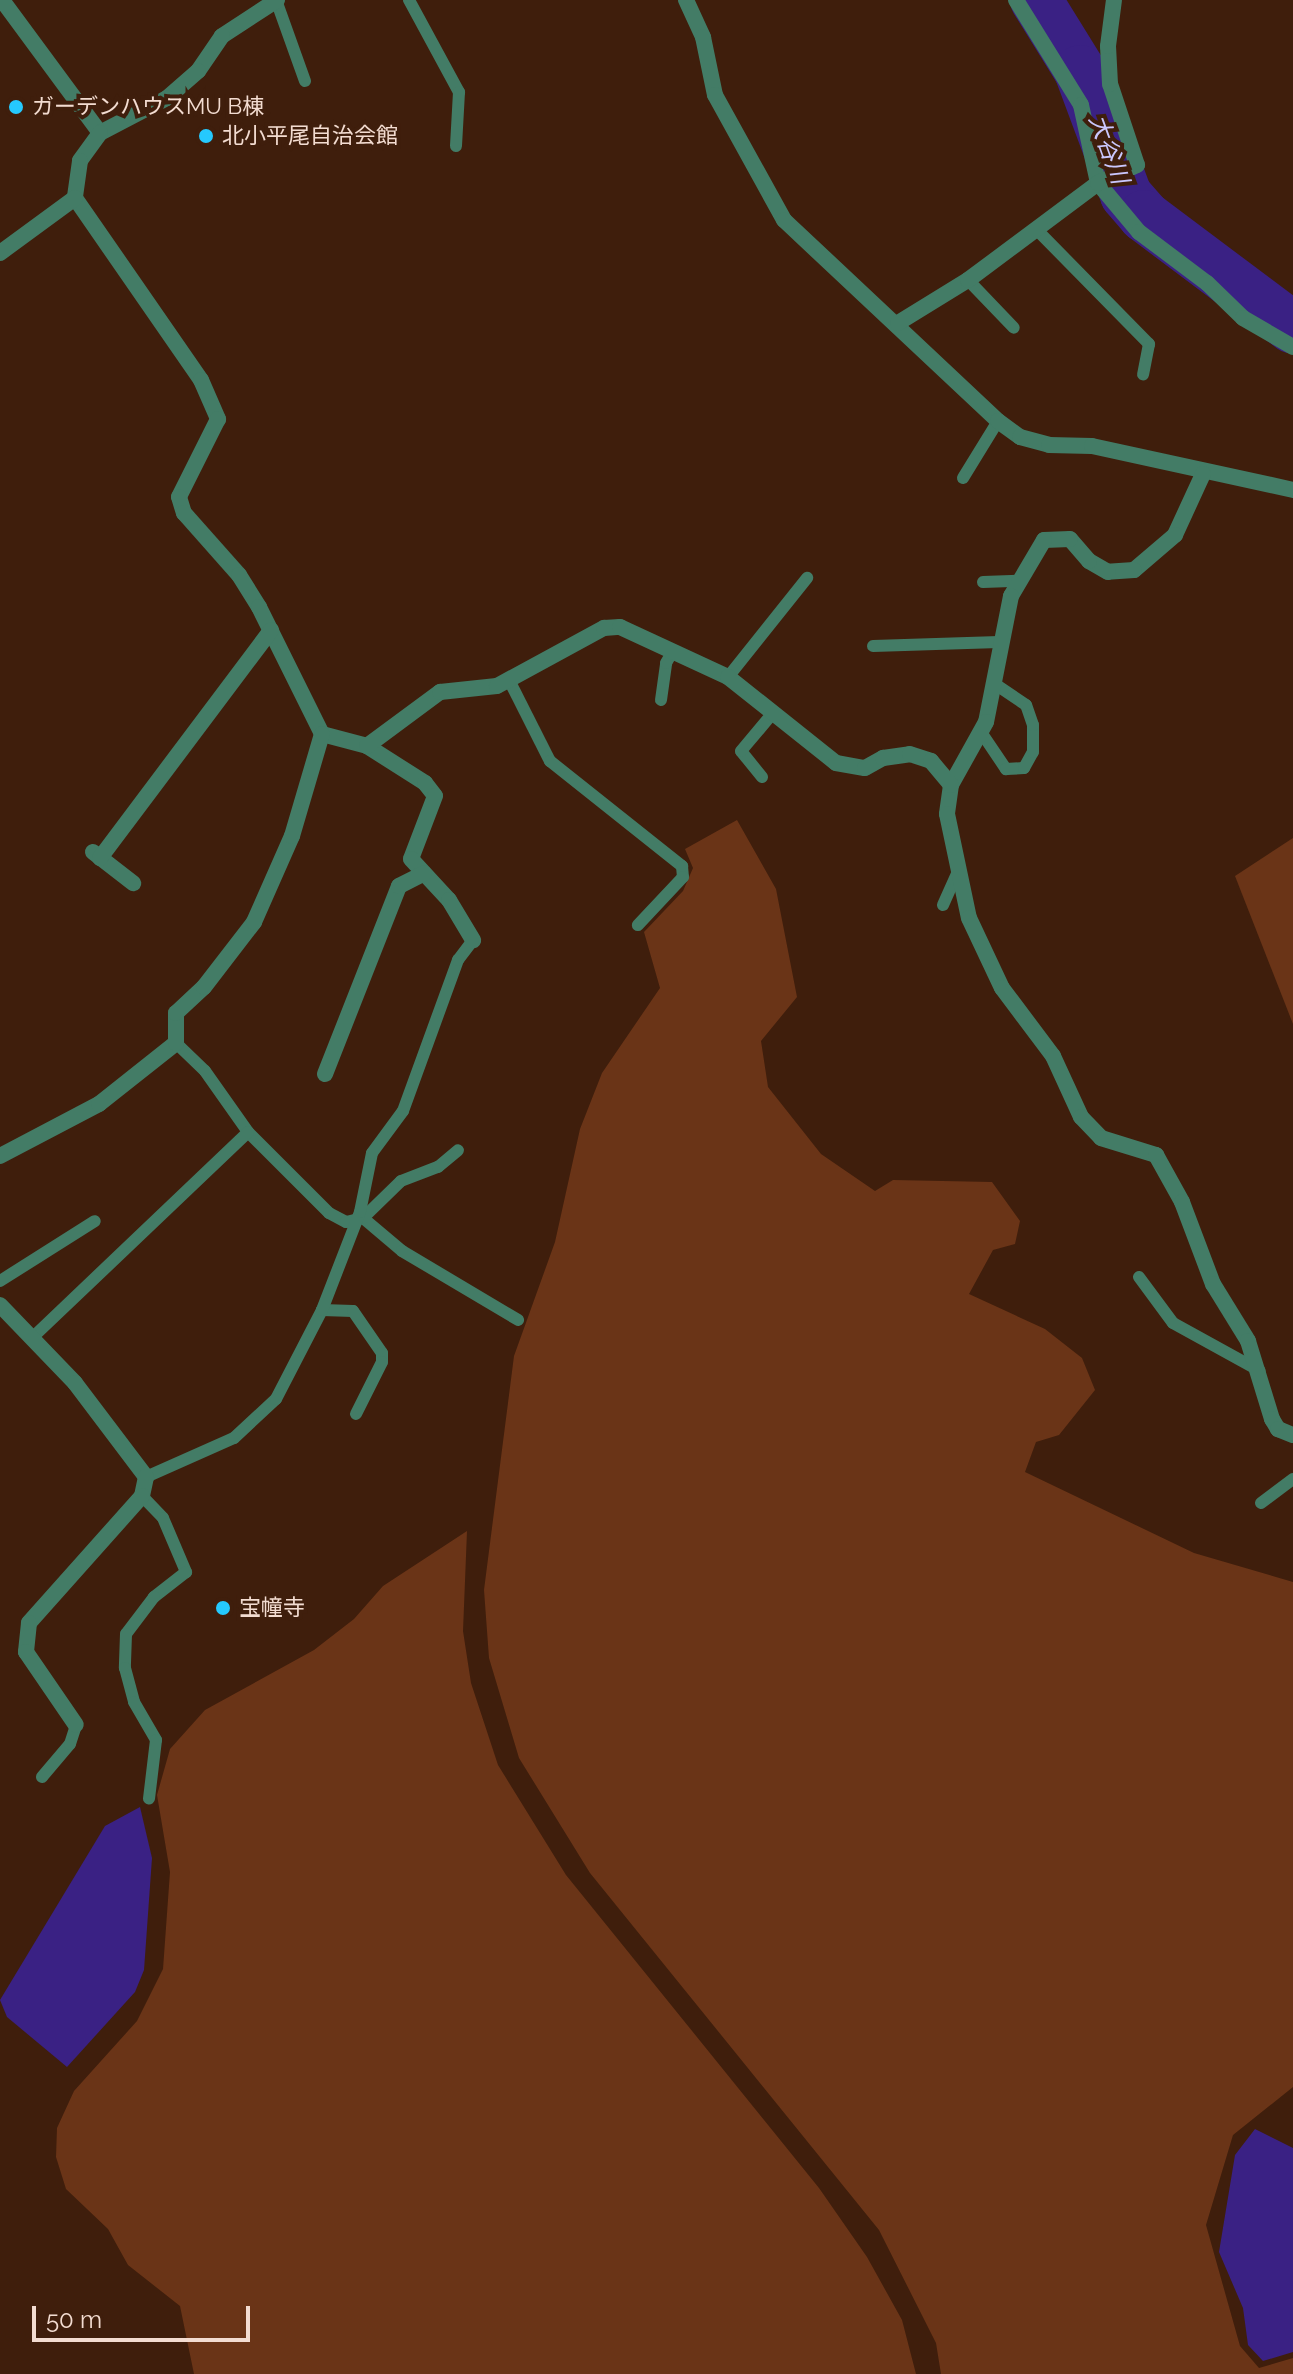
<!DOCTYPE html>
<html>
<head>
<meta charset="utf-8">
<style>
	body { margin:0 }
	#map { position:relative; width:1293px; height:2374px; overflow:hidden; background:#3f1e0c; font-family:Raleway,"Noto Sans JP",sans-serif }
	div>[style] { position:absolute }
	.green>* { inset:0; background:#6a3417 }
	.water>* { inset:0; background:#3a2184 }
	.river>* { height:52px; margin:-26px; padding:0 26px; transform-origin:26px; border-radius:26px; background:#3a2184 }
	.lane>* { height:12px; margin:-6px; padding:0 6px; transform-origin:6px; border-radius:6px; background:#437c66 }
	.street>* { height:16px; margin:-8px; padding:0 8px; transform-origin:8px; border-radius:8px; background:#437c66 }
	.dots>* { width:22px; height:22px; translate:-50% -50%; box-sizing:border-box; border:4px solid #3f1e0c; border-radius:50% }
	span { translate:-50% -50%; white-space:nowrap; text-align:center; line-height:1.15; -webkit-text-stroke:8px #3f1e0c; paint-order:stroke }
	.poi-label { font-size:22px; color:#f3dcd1 }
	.left { translate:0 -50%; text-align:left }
	.water-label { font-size:24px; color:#cac7fd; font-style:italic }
	.scale { position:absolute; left:32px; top:2306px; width:218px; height:36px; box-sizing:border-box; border:4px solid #f3dcd1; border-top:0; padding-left:10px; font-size:24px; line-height:28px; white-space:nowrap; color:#f3dcd1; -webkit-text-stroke:6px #3f1e0c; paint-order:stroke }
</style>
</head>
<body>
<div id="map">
	<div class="green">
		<div style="clip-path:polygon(737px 820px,776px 889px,797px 997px,761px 1041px,768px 1087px,821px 1154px,875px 1191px,893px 1180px,992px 1182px,1020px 1221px,1015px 1244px,993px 1250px,969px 1294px,1045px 1329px,1082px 1358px,1095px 1390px,1059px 1435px,1036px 1442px,1025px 1472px,1194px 1553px,1293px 1582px,1293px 2087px,1233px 2135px,1206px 2225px,1240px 2346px,1259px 2368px,1293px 2358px,1293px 2374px,941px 2374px,936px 2343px,879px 2230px,590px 1873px,519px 1758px,489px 1658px,484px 1590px,514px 1356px,555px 1242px,580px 1129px,602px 1073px,660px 988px,644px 932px,683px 891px,693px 868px,685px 849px)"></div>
		<div style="clip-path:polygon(1293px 838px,1293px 1024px,1235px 876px)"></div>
		<div style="clip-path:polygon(467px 1531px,463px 1631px,471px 1683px,498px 1765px,566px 1875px,819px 2188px,867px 2257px,902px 2320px,916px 2374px,194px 2374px,180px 2306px,128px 2265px,108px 2229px,66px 2189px,56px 2157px,57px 2128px,74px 2091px,137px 2021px,163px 1969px,170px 1872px,157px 1795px,170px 1749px,205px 1710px,314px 1650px,354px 1619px,383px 1586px)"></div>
	</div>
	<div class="water">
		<div style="clip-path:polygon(140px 1807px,152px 1858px,144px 1970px,135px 1992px,67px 2067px,7px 2017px,0 2000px,105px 1826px)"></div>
		<div style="clip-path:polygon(1255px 2129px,1293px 2148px,1293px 2352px,1263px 2361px,1248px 2345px,1243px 2308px,1219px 2252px,1235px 2155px)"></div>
	</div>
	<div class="river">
		<div style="left:1036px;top:0;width:84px;rotate:58.2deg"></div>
		<div style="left:1080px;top:71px;width:132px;rotate:69.6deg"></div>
		<div style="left:1126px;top:195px;width:28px;rotate:49deg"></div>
		<div style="left:1144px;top:216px;width:186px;rotate:36.9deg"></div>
	</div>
	<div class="lane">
		<div style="left:276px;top:0;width:86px;rotate:70.3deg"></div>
		<div style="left:409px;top:0;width:105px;rotate:61.5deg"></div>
		<div style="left:459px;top:92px;width:54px;rotate:93.2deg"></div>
		<div style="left:1037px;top:230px;width:160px;rotate:45.5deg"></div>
		<div style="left:1149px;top:344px;width:31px;rotate:101deg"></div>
		<div style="left:968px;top:280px;width:66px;rotate:46.2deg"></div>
		<div style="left:963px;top:478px;width:67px;rotate:-58.4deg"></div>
		<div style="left:983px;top:582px;width:36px;rotate:-2deg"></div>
		<div style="left:873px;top:646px;width:126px;rotate:-1.8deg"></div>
		<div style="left:728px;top:677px;width:127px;rotate:-51.4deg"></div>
		<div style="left:509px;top:680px;width:91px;rotate:63.2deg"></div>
		<div style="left:550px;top:761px;width:169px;rotate:38.5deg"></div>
		<div style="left:682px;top:866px;width:11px;rotate:85deg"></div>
		<div style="left:683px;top:877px;width:66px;rotate:133.2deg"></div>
		<div style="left:661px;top:700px;width:37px;rotate:-82deg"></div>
		<div style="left:666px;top:663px;width:14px;rotate:-60deg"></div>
		<div style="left:981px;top:732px;width:45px;rotate:56deg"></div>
		<div style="left:1006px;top:769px;width:18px;rotate:-3deg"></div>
		<div style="left:1024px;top:768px;width:18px;rotate:-61deg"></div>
		<div style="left:1033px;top:752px;width:27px;rotate:-90deg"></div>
		<div style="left:1033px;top:725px;width:21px;rotate:-109deg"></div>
		<div style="left:1026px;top:705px;width:37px;rotate:-146deg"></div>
		<div style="left:762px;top:777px;width:33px;rotate:-129deg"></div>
		<div style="left:741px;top:751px;width:50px;rotate:-49.9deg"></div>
		<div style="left:943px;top:905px;width:36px;rotate:-66deg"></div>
		<div style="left:176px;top:1043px;width:40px;rotate:44deg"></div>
		<div style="left:205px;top:1071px;width:75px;rotate:54.8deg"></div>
		<div style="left:248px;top:1132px;width:115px;rotate:45deg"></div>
		<div style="left:329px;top:1213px;width:19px;rotate:28deg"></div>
		<div style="left:346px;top:1222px;width:17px;rotate:-13deg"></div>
		<div style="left:363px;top:1218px;width:51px;rotate:40.2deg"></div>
		<div style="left:402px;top:1251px;width:135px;rotate:30.7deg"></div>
		<div style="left:363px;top:1218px;width:53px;rotate:-44.2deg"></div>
		<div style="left:401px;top:1181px;width:40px;rotate:-21deg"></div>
		<div style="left:438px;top:1167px;width:26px;rotate:-40deg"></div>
		<div style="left:1139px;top:1277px;width:57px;rotate:53.5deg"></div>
		<div style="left:1173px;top:1323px;width:99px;rotate:28.9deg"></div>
		<div style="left:0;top:1281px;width:112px;rotate:-32.3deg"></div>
		<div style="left:322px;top:1310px;width:31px;rotate:2deg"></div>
		<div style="left:353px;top:1311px;width:51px;rotate:55.4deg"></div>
		<div style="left:382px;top:1353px;width:9px;rotate:90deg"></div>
		<div style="left:382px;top:1362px;width:58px;rotate:116.6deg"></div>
		<div style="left:33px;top:1337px;width:297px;rotate:-43.6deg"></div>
		<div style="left:146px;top:1477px;width:96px;rotate:-23.9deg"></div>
		<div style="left:234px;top:1438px;width:57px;rotate:-42.9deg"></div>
		<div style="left:276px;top:1399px;width:100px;rotate:-62.7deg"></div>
		<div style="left:322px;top:1310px;width:105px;rotate:-68.8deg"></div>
		<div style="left:360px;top:1212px;width:60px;rotate:-78.5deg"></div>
		<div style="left:372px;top:1153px;width:52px;rotate:-53.6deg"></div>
		<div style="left:403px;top:1111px;width:161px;rotate:-70deg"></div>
		<div style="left:458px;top:960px;width:25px;rotate:-53deg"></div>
		<div style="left:142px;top:1496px;width:30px;rotate:46deg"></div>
		<div style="left:163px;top:1518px;width:59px;rotate:66.9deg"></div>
		<div style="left:186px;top:1572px;width:41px;rotate:142deg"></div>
		<div style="left:154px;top:1597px;width:46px;rotate:127.1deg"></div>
		<div style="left:126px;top:1634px;width:34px;rotate:92deg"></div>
		<div style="left:125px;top:1668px;width:35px;rotate:75deg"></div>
		<div style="left:134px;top:1702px;width:44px;rotate:59.9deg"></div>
		<div style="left:156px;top:1740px;width:59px;rotate:96.8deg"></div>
		<div style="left:1261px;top:1503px;width:40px;rotate:-37deg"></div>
		<div style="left:42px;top:1777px;width:43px;rotate:-49.7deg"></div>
		<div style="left:70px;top:1744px;width:20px;rotate:-72deg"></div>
	</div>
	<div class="street">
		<div style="left:2px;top:0;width:165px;rotate:53.6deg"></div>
		<div style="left:277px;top:0;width:66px;rotate:146.8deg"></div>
		<div style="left:222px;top:36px;width:42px;rotate:124.4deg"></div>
		<div style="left:198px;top:71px;width:41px;rotate:138.9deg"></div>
		<div style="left:167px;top:98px;width:76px;rotate:152.4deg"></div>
		<div style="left:100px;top:133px;width:34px;rotate:126deg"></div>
		<div style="left:80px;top:161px;width:37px;rotate:98deg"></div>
		<div style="left:75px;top:198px;width:221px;rotate:55.3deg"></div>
		<div style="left:201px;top:380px;width:43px;rotate:66.4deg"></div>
		<div style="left:218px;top:419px;width:87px;rotate:116.6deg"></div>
		<div style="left:179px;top:497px;width:17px;rotate:73deg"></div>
		<div style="left:184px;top:513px;width:83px;rotate:48.4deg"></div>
		<div style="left:239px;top:575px;width:38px;rotate:58deg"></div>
		<div style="left:259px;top:607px;width:142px;rotate:63.6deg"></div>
		<div style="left:322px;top:734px;width:47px;rotate:14.9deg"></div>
		<div style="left:367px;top:746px;width:69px;rotate:32.5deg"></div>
		<div style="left:425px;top:783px;width:16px;rotate:52deg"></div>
		<div style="left:435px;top:796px;width:67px;rotate:110.9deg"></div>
		<div style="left:411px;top:859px;width:56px;rotate:47.2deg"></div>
		<div style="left:449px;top:900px;width:47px;rotate:59deg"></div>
		<div style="left:686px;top:0;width:41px;rotate:65.3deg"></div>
		<div style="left:703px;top:37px;width:59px;rotate:78.3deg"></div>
		<div style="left:715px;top:95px;width:143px;rotate:61.1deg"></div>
		<div style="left:784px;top:220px;width:294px;rotate:43.2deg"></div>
		<div style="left:998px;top:421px;width:27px;rotate:36deg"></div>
		<div style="left:1020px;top:437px;width:30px;rotate:15deg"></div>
		<div style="left:1049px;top:445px;width:43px;rotate:1.3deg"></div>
		<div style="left:1092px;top:446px;width:206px;rotate:12.3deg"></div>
		<div style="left:1016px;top:0;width:123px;rotate:58.2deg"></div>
		<div style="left:1081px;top:105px;width:80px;rotate:77.7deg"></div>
		<div style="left:1098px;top:183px;width:64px;rotate:50.1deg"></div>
		<div style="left:1139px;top:232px;width:85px;rotate:36.9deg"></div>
		<div style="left:1207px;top:283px;width:50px;rotate:44.2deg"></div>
		<div style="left:1243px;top:318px;width:58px;rotate:30.1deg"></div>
		<div style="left:0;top:253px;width:93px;rotate:-36.3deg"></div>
		<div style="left:898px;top:323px;width:82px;rotate:-31.6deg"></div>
		<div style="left:968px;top:280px;width:162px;rotate:-36.7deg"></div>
		<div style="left:1098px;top:183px;width:43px;rotate:-24.8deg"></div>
		<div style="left:1137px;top:165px;width:85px;rotate:-108.4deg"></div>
		<div style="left:1110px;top:84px;width:38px;rotate:-93deg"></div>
		<div style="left:1108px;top:46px;width:46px;rotate:-82.6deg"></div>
		<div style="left:1203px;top:474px;width:67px;rotate:114.7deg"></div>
		<div style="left:1175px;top:535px;width:54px;rotate:139.5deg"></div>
		<div style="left:1134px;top:570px;width:26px;rotate:176deg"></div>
		<div style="left:1108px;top:572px;width:22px;rotate:-150deg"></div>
		<div style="left:1089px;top:561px;width:29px;rotate:-131deg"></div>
		<div style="left:1070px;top:539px;width:26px;rotate:178deg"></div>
		<div style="left:1044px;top:540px;width:65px;rotate:120.5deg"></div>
		<div style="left:1011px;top:596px;width:128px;rotate:101.2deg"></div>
		<div style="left:986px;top:722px;width:72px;rotate:119.1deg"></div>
		<div style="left:951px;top:785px;width:29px;rotate:98deg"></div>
		<div style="left:947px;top:814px;width:106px;rotate:78.1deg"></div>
		<div style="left:969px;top:918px;width:77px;rotate:64.8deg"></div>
		<div style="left:1002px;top:988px;width:85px;rotate:53.1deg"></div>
		<div style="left:1053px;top:1056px;width:67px;rotate:65.3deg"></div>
		<div style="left:1081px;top:1117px;width:29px;rotate:46deg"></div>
		<div style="left:1101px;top:1138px;width:58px;rotate:17.2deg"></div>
		<div style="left:1156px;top:1155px;width:54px;rotate:61deg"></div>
		<div style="left:1182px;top:1202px;width:88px;rotate:69.3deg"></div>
		<div style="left:1213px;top:1284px;width:67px;rotate:58.4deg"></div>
		<div style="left:1248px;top:1341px;width:82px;rotate:72.9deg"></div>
		<div style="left:1272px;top:1419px;width:12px;rotate:59deg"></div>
		<div style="left:1278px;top:1429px;width:16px;rotate:22deg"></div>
		<div style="left:367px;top:746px;width:91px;rotate:-36.5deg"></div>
		<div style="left:440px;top:692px;width:57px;rotate:-6deg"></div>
		<div style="left:497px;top:686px;width:122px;rotate:-28.5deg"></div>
		<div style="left:604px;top:628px;width:16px;rotate:-4deg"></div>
		<div style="left:620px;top:627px;width:119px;rotate:24.8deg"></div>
		<div style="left:728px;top:677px;width:138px;rotate:38.5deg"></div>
		<div style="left:836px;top:763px;width:29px;rotate:10deg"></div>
		<div style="left:865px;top:768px;width:21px;rotate:-29deg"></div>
		<div style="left:883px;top:758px;width:27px;rotate:-8deg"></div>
		<div style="left:910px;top:754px;width:22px;rotate:18deg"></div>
		<div style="left:931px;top:761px;width:31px;rotate:50deg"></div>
		<div style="left:93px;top:852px;width:51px;rotate:37.8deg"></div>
		<div style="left:100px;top:858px;width:285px;rotate:-53.1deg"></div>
		<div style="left:325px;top:1074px;width:202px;rotate:-68.5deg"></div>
		<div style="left:399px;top:886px;width:28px;rotate:-27deg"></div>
		<div style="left:0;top:1156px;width:112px;rotate:-27.7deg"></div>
		<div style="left:99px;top:1104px;width:98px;rotate:-38.4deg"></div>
		<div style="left:176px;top:1043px;width:30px;rotate:-90deg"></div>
		<div style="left:176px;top:1013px;width:38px;rotate:-43deg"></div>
		<div style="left:204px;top:987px;width:82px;rotate:-52.4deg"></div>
		<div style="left:254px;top:922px;width:94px;rotate:-66.2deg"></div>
		<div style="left:292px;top:836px;width:106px;rotate:-73.6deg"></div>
		<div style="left:0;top:1305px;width:108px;rotate:46.1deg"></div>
		<div style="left:75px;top:1383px;width:118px;rotate:52.9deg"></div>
		<div style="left:146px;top:1477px;width:19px;rotate:102deg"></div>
		<div style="left:142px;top:1496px;width:170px;rotate:131.7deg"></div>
		<div style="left:29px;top:1623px;width:29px;rotate:96deg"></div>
		<div style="left:26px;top:1652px;width:88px;rotate:55.6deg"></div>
	</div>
	<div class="dots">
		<div style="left:16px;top:107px;background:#25c9fe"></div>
		<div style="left:206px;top:136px;background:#25c9fe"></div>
		<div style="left:223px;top:1608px;background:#25c9fe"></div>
	</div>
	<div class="poi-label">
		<span class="left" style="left:32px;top:107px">ガーデンハウスMU B棟</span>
		<span class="left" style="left:222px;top:136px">北小平尾自治会館</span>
		<span class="left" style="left:239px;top:1608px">宝幢寺</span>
	</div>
	<div class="water-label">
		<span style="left:1109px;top:149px;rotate:70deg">大谷川</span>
	</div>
	<div class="scale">50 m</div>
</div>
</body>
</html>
